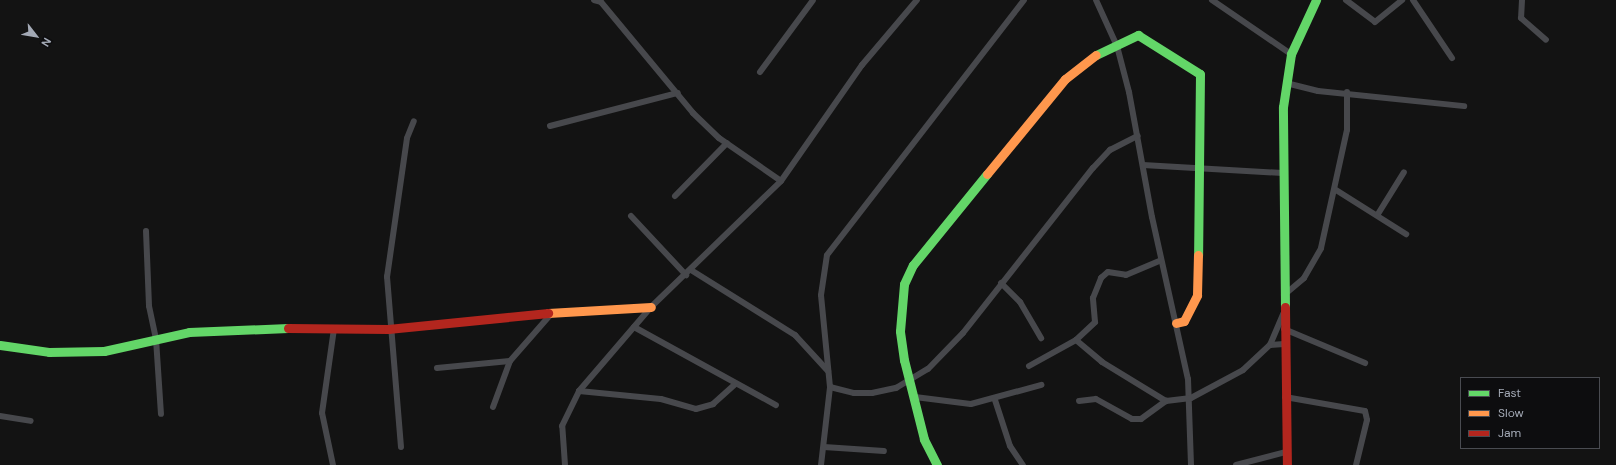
<!DOCTYPE html>
<html>
<head>
<meta charset="utf-8">
<style>
	body { margin:0 }
	#map { position:relative; width:1616px; height:465px; overflow:hidden; background:#131313; font-family:"DM Sans",sans-serif }
	div>[style] { position:absolute }
	.street>* { height:6px; margin:-3px; padding:0 3px; transform-origin:3px; border-radius:3px; background:#47484c }
	.fast>* { height:9px; margin:-4.5px; padding:0 4.5px; transform-origin:4.5px; border-radius:4.5px; background:#63d668 }
	.slow>* { height:9px; margin:-4.5px; padding:0 4.5px; transform-origin:4.5px; border-radius:4.5px; background:#ff974d }
	.jam>* { height:9px; margin:-4.5px; padding:0 4.5px; transform-origin:4.5px; border-radius:4.5px; background:#b3261e }
	span { translate:-50% -50%; white-space:nowrap; text-align:center; line-height:1.15; -webkit-text-stroke:3px #0d0d0f; paint-order:stroke }
	.legend { position:absolute; left:1460px; top:377px; width:140px; height:72px; box-sizing:border-box; background:#0d0d0f; border:1px solid #494b51; margin:0; padding:5px 7px; list-style:none; font-size:12px; color:#a3a9b5 }
	.legend li { display:flex; align-items:center; gap:8px; height:20px }
	.legend b { width:20px; border:1px solid #494b51 }
	.north { position:absolute; left:16px; top:16px; width:40px; height:40px; -webkit-text-stroke:3px #0d0d0f; paint-order:stroke; rotate:121deg; font-size:11px; font-weight:700; line-height:16px; text-align:center; color:#a3a9b5 }
	.north::after { content:''; display:block; margin:auto; width:14px; height:18px; background:#a3a9b5; clip-path:polygon(50% 0,100% 100%,50% 72%,0 100%) }
</style>
</head>
<body>
<div id="map">
	<div class="street">
		<div style="left:594px;top:0;width:7px;rotate:16deg"></div>
		<div style="left:601px;top:2px;width:144px;rotate:50.3deg"></div>
		<div style="left:693px;top:113px;width:36px;rotate:44deg"></div>
		<div style="left:719px;top:138px;width:75px;rotate:34.7deg"></div>
		<div style="left:1096px;top:0;width:51px;rotate:65.5deg"></div>
		<div style="left:1117px;top:46px;width:48px;rotate:75.4deg"></div>
		<div style="left:1129px;top:92px;width:127px;rotate:79.6deg"></div>
		<div style="left:1152px;top:217px;width:166px;rotate:77.5deg"></div>
		<div style="left:1188px;top:379px;width:86px;rotate:88deg"></div>
		<div style="left:1212px;top:0;width:96px;rotate:34.4deg"></div>
		<div style="left:1346px;top:0;width:36px;rotate:37deg"></div>
		<div style="left:1375px;top:22px;width:35px;rotate:-39deg"></div>
		<div style="left:1413px;top:0;width:70px;rotate:56.1deg"></div>
		<div style="left:1522px;top:0;width:18px;rotate:93deg"></div>
		<div style="left:1521px;top:18px;width:33px;rotate:41deg"></div>
		<div style="left:760px;top:72px;width:89px;rotate:-53.6deg"></div>
		<div style="left:1286px;top:83px;width:33px;rotate:14deg"></div>
		<div style="left:1318px;top:91px;width:147px;rotate:5.9deg"></div>
		<div style="left:550px;top:126px;width:132px;rotate:-14.5deg"></div>
		<div style="left:1143px;top:165px;width:140px;rotate:3.3deg"></div>
		<div style="left:1336px;top:190px;width:83px;rotate:32.2deg"></div>
		<div style="left:675px;top:196px;width:74px;rotate:-45.5deg"></div>
		<div style="left:1378px;top:214px;width:49px;rotate:-58.2deg"></div>
		<div style="left:631px;top:216px;width:81px;rotate:47deg"></div>
		<div style="left:146px;top:231px;width:75px;rotate:87.7deg"></div>
		<div style="left:149px;top:306px;width:34px;rotate:78deg"></div>
		<div style="left:156px;top:339px;width:75px;rotate:86.2deg"></div>
		<div style="left:691px;top:270px;width:123px;rotate:32deg"></div>
		<div style="left:795px;top:335px;width:49px;rotate:47.5deg"></div>
		<div style="left:1001px;top:283px;width:27px;rotate:45deg"></div>
		<div style="left:1020px;top:302px;width:42px;rotate:59.7deg"></div>
		<div style="left:1284px;top:295px;width:26px;rotate:-40deg"></div>
		<div style="left:1304px;top:278px;width:34px;rotate:-60deg"></div>
		<div style="left:1321px;top:248px;width:121px;rotate:-77.6deg"></div>
		<div style="left:1347px;top:130px;width:38px;rotate:-90deg"></div>
		<div style="left:634px;top:327px;width:162px;rotate:28.8deg"></div>
		<div style="left:1284px;top:329px;width:88px;rotate:22.8deg"></div>
		<div style="left:1076px;top:340px;width:26px;rotate:-43deg"></div>
		<div style="left:1095px;top:322px;width:24px;rotate:-95deg"></div>
		<div style="left:1093px;top:298px;width:22px;rotate:-68deg"></div>
		<div style="left:1101px;top:278px;width:9px;rotate:-41deg"></div>
		<div style="left:1108px;top:272px;width:18px;rotate:9deg"></div>
		<div style="left:1126px;top:275px;width:38px;rotate:-23deg"></div>
		<div style="left:1270px;top:345px;width:14px;rotate:-4deg"></div>
		<div style="left:1029px;top:366px;width:54px;rotate:-29deg"></div>
		<div style="left:1076px;top:340px;width:34px;rotate:40deg"></div>
		<div style="left:1102px;top:362px;width:75px;rotate:31.4deg"></div>
		<div style="left:437px;top:368px;width:73px;rotate:-5.5deg"></div>
		<div style="left:830px;top:387px;width:25px;rotate:14deg"></div>
		<div style="left:854px;top:393px;width:18px"></div>
		<div style="left:872px;top:393px;width:25px;rotate:-12deg"></div>
		<div style="left:896px;top:388px;width:37px;rotate:-31deg"></div>
		<div style="left:928px;top:369px;width:50px;rotate:-45.8deg"></div>
		<div style="left:963px;top:333px;width:210px;rotate:-51.8deg"></div>
		<div style="left:1093px;top:168px;width:25px;rotate:-47deg"></div>
		<div style="left:1110px;top:150px;width:31px;rotate:-27deg"></div>
		<div style="left:579px;top:391px;width:82px;rotate:5.6deg"></div>
		<div style="left:661px;top:399px;width:36px;rotate:16deg"></div>
		<div style="left:696px;top:409px;width:18px;rotate:-16deg"></div>
		<div style="left:713px;top:404px;width:30px;rotate:-42deg"></div>
		<div style="left:915px;top:397px;width:56px;rotate:7.1deg"></div>
		<div style="left:971px;top:404px;width:73px;rotate:-15.2deg"></div>
		<div style="left:1285px;top:397px;width:81px;rotate:9.9deg"></div>
		<div style="left:1365px;top:411px;width:9px;rotate:77deg"></div>
		<div style="left:1367px;top:420px;width:46px;rotate:103.7deg"></div>
		<div style="left:995px;top:400px;width:48px;rotate:71.9deg"></div>
		<div style="left:1010px;top:446px;width:23px;rotate:56deg"></div>
		<div style="left:1079px;top:401px;width:17px;rotate:-7deg"></div>
		<div style="left:1096px;top:399px;width:41px;rotate:29.1deg"></div>
		<div style="left:1132px;top:419px;width:9px"></div>
		<div style="left:1141px;top:419px;width:31px;rotate:-36deg"></div>
		<div style="left:1166px;top:401px;width:25px;rotate:-7deg"></div>
		<div style="left:1191px;top:398px;width:59px;rotate:-28.3deg"></div>
		<div style="left:1243px;top:370px;width:37px;rotate:-43deg"></div>
		<div style="left:1270px;top:345px;width:34px;rotate:-67deg"></div>
		<div style="left:493px;top:407px;width:49px;rotate:-69.7deg"></div>
		<div style="left:510px;top:361px;width:64px;rotate:-48.8deg"></div>
		<div style="left:0;top:416px;width:31px;rotate:9deg"></div>
		<div style="left:401px;top:447px;width:171px;rotate:-94.7deg"></div>
		<div style="left:387px;top:277px;width:140px;rotate:-81.8deg"></div>
		<div style="left:407px;top:138px;width:18px;rotate:-68deg"></div>
		<div style="left:824px;top:447px;width:60px;rotate:3.8deg"></div>
		<div style="left:333px;top:465px;width:53px;rotate:-101.9deg"></div>
		<div style="left:322px;top:413px;width:85px;rotate:-81.9deg"></div>
		<div style="left:565px;top:465px;width:39px;rotate:-94deg"></div>
		<div style="left:562px;top:426px;width:39px;rotate:-64deg"></div>
		<div style="left:579px;top:391px;width:111px;rotate:-49.4deg"></div>
		<div style="left:651px;top:307px;width:181px;rotate:-44.1deg"></div>
		<div style="left:781px;top:181px;width:141px;rotate:-55.1deg"></div>
		<div style="left:862px;top:65px;width:85px;rotate:-49.8deg"></div>
		<div style="left:821px;top:465px;width:79px;rotate:-83.4deg"></div>
		<div style="left:830px;top:387px;width:92px;rotate:-95.6deg"></div>
		<div style="left:821px;top:295px;width:40px;rotate:-81.5deg"></div>
		<div style="left:827px;top:255px;width:322px;rotate:-52.3deg"></div>
		<div style="left:1236px;top:465px;width:52px;rotate:-14.6deg"></div>
	</div>
	<div class="fast">
		<div style="left:1096px;top:55px;width:47px;rotate:-25.5deg"></div>
		<div style="left:1138px;top:35px;width:73px;rotate:32.2deg"></div>
		<div style="left:1200px;top:74px;width:181px;rotate:90.6deg"></div>
		<div style="left:1285px;top:307px;width:200px;rotate:-90.6deg"></div>
		<div style="left:1283px;top:107px;width:54px;rotate:-81.4deg"></div>
		<div style="left:1291px;top:54px;width:60px;rotate:-65.2deg"></div>
		<div style="left:0;top:345px;width:49px;rotate:8.1deg"></div>
		<div style="left:49px;top:352px;width:55px;rotate:-1deg"></div>
		<div style="left:104px;top:351px;width:87px;rotate:-12.6deg"></div>
		<div style="left:189px;top:332px;width:99px;rotate:-2.3deg"></div>
		<div style="left:937px;top:465px;width:29px;rotate:-117deg"></div>
		<div style="left:924px;top:439px;width:81px;rotate:-104.2deg"></div>
		<div style="left:904px;top:360px;width:29px;rotate:-98deg"></div>
		<div style="left:900px;top:331px;width:47px;rotate:-85.1deg"></div>
		<div style="left:904px;top:284px;width:21px;rotate:-65deg"></div>
		<div style="left:913px;top:265px;width:117px;rotate:-50.9deg"></div>
	</div>
	<div class="slow">
		<div style="left:987px;top:174px;width:123px;rotate:-50.6deg"></div>
		<div style="left:1065px;top:79px;width:39px;rotate:-38deg"></div>
		<div style="left:548px;top:313px;width:103px;rotate:-3.3deg"></div>
		<div style="left:1176px;top:323px;width:8px;rotate:-14deg"></div>
		<div style="left:1184px;top:321px;width:29px;rotate:-63deg"></div>
		<div style="left:1197px;top:295px;width:40px;rotate:-88.6deg"></div>
	</div>
	<div class="jam">
		<div style="left:1285px;top:307px;width:158px;rotate:89.3deg"></div>
		<div style="left:288px;top:328px;width:100px;rotate:0.6deg"></div>
		<div style="left:388px;top:329px;width:161px;rotate:-5.7deg"></div>
	</div>
	<ul class="legend">
	<li><b style="height:5px;background:#63d668"></b>Fast</li>
	<li><b style="height:5px;background:#ff974d"></b>Slow</li>
	<li><b style="height:5px;background:#b3261e"></b>Jam</li>
	</ul>
	<div class="north">N</div>
</div>
</body>
</html>
